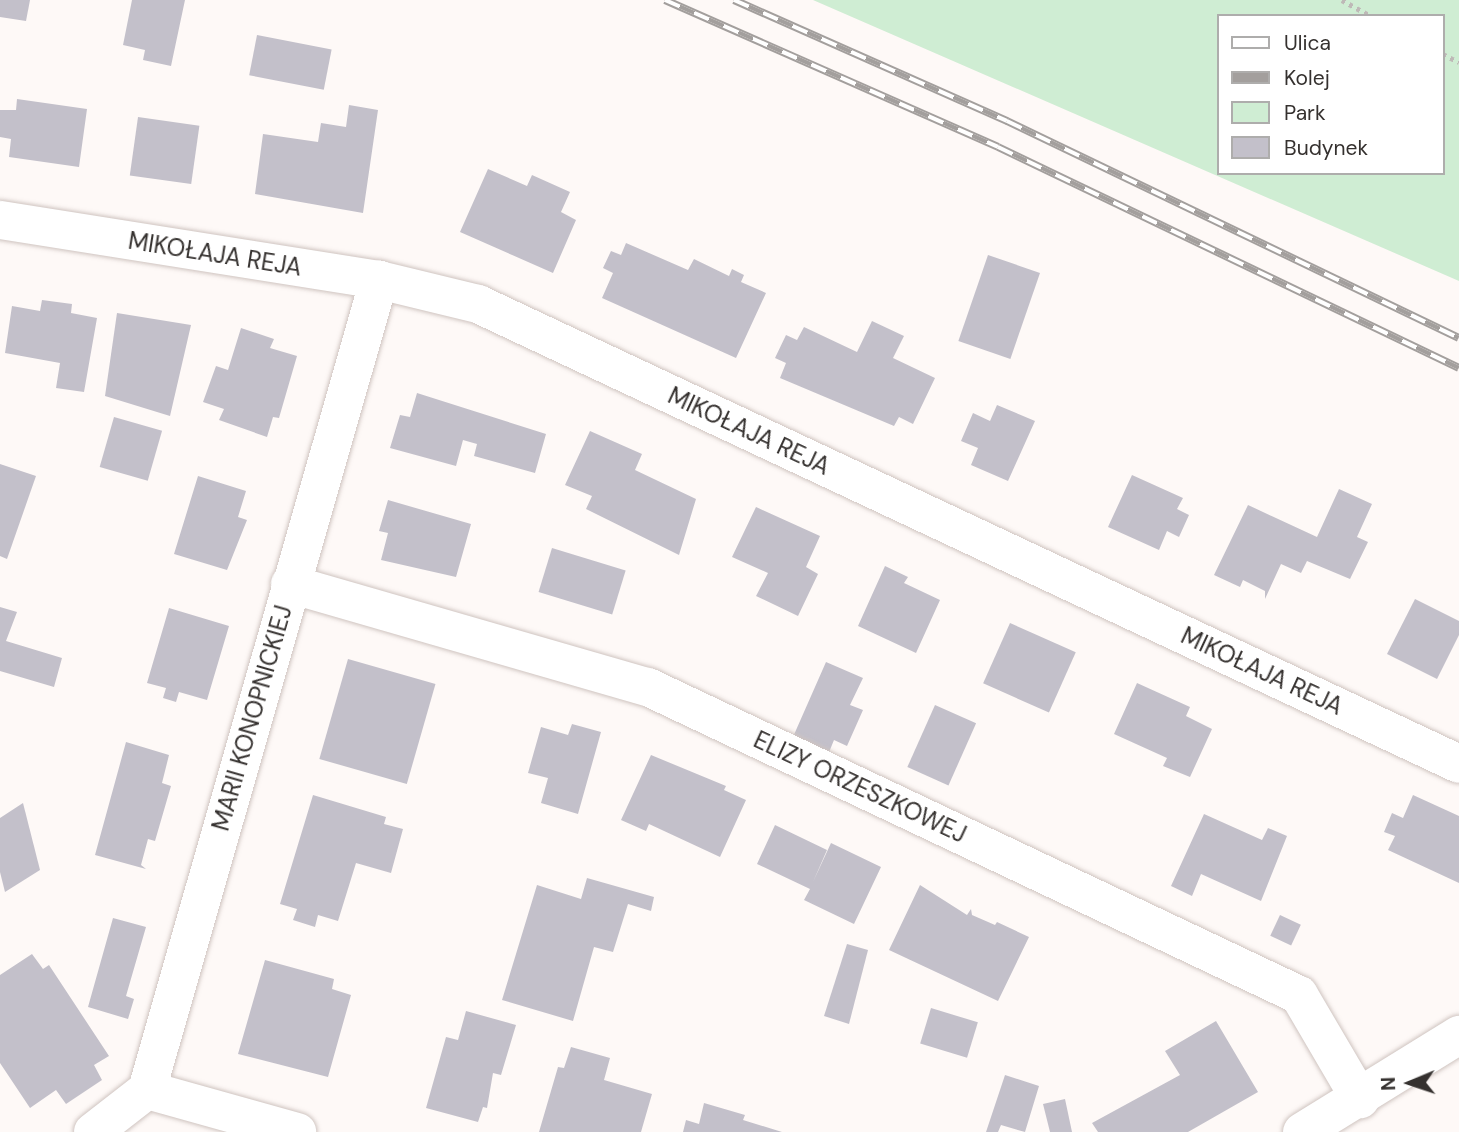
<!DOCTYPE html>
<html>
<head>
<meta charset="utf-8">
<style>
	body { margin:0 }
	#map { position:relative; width:1459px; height:1132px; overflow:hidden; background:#fef9f7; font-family:"DM Sans",sans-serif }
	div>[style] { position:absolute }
	.green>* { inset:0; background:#cfedd3 }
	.building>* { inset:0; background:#c3c0ca; transform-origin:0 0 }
	.path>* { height:4.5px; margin-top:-2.25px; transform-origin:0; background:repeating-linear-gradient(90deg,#beb9b7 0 3.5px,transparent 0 8.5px) }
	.roads { filter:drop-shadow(0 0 2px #cfc4c0) drop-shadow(0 0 2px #cfc4c0) }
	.street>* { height:38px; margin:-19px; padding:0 19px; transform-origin:19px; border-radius:19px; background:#fff }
	.rail>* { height:8px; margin-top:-4px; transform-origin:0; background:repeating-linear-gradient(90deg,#fff 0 16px,#a39f9d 0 32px); box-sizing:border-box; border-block:2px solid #a39f9d }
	span { translate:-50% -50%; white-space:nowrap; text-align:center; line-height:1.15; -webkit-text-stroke:5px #fff; paint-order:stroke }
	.street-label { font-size:24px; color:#35312f }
	.legend { position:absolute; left:1217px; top:14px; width:228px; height:161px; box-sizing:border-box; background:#fff; border:2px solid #aeadac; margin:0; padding:9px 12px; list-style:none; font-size:21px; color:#35312f }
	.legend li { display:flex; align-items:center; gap:14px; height:35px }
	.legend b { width:35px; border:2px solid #aeadac }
	.north { position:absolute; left:1375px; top:1048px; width:70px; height:70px; -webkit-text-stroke:5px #fff; paint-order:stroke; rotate:268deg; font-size:19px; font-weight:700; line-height:28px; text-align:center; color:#35312f }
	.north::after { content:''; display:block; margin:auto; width:24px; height:32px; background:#35312f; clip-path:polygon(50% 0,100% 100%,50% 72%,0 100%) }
</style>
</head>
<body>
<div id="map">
	<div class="green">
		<div style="clip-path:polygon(evenodd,813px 0,1459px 0,1459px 281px,813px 0,1219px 16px,1443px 16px,1443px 173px,1219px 173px,1219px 16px)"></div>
	</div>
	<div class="building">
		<div style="clip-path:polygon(0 0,30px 0,26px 21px,0 17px)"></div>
		<div style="clip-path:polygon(132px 0,185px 0,171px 66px,143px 60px,145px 50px,123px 45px)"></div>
		<div style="left:257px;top:35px;width:76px;height:41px;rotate:11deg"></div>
		<div style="clip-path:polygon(17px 99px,87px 109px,79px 167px,9px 157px,11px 139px,0 137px,0 110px,16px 110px)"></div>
		<div style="clip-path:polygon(349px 105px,378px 110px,363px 213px,255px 194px,263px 134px,318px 142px,321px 123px,346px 127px)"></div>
		<div style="left:138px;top:117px;width:62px;height:59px;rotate:8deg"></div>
		<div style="clip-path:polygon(488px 169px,527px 186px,532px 175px,570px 192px,561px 212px,576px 220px,553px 273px,460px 232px)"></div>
		<div style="clip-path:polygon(626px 243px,688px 270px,694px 259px,729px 276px,732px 269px,744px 275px,741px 282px,766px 293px,736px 358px,602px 298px,613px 273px,603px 268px,611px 251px,621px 255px)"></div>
		<div style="left:988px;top:255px;width:55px;height:91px;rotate:19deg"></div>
		<div style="clip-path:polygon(42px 300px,72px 304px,71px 313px,97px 318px,84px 392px,56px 388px,60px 363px,5px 353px,12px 306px,40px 311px)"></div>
		<div style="clip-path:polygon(117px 313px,191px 325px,170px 416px,105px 396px)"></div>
		<div style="clip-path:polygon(872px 321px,904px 336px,893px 358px,935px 378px,913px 424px,899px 417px,894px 426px,780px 378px,786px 363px,775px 358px,786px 335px,797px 340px,804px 327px,857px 352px)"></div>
		<div style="clip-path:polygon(241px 328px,274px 339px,270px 348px,297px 356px,279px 418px,273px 417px,267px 437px,219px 420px,224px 409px,203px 402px,216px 366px,228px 370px)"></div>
		<div style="clip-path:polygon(417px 393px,546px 434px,535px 473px,474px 456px,477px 444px,463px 440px,456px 466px,390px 448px,400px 415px,410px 417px)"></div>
		<div style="clip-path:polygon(997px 405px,1035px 421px,1008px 481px,971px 465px,978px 448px,961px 441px,973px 413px,990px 421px)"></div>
		<div style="left:114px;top:417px;width:50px;height:52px;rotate:16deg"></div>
		<div style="clip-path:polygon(590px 431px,642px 454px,635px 470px,696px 499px,679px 555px,586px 509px,592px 496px,565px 485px)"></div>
		<div style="clip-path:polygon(0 464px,36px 476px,7px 559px,0 556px)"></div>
		<div style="clip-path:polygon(1132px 475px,1183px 498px,1177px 509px,1189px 515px,1179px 537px,1167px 531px,1159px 550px,1108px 527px)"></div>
		<div style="clip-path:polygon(198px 476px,246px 491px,238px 517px,247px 520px,227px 570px,174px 554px)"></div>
		<div style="clip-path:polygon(1339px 489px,1372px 504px,1357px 537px,1368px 542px,1350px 579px,1307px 561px,1301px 573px,1281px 564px,1265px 599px,1265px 591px,1243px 580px,1240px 587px,1214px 575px,1248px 505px,1317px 537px)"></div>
		<div style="clip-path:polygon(388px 500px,471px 524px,456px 577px,381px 560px,388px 533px,379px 531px)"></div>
		<div style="clip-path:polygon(756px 507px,820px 536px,806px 567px,818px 574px,798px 616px,756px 596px,768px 573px,732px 557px)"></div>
		<div style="left:552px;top:548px;width:77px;height:46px;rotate:17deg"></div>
		<div style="clip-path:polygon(885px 566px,908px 577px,904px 583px,940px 600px,916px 653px,858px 626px)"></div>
		<div style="clip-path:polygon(1415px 599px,1459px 621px,1459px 635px,1437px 679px,1387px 654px)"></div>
		<div style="clip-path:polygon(0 607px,17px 612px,6px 641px,62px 658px,54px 687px,0 671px)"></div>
		<div style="clip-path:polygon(169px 608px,229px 626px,207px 700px,179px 692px,176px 702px,163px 698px,166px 688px,147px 683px)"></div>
		<div style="left:1010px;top:623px;width:72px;height:66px;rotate:24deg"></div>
		<div style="left:348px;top:659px;width:91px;height:104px;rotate:16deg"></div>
		<div style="clip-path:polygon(826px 662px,863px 678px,850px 705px,863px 710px,847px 746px,834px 740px,825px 762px,789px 746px)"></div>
		<div style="clip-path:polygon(1137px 683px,1190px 707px,1186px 716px,1212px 729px,1190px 777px,1163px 766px,1167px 758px,1114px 734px)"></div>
		<div style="left:935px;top:705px;width:45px;height:68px;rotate:24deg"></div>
		<div style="clip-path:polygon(572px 724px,601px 732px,578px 814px,541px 803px,548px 778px,528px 773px,541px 727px,568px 735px)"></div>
		<div style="clip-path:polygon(126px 742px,169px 755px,162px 783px,171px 786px,155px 841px,148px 839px,141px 865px,146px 869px,95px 855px)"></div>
		<div style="clip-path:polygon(651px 755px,726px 786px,724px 790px,746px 800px,720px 857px,649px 824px,646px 831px,621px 820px)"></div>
		<div style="clip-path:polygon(313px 795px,386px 817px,384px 824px,403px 829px,391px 873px,356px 863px,338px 921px,318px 915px,315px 927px,293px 920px,297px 909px,280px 904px)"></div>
		<div style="clip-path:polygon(1413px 795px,1459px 816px,1459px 883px,1388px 850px,1395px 836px,1384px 832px,1392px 813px,1403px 818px)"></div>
		<div style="clip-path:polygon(23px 803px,40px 870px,5px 892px,0 872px,0 818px)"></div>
		<div style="clip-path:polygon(1204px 814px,1262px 840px,1268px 828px,1287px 836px,1261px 901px,1201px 874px,1192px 896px,1171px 886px)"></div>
		<div style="clip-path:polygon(775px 825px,827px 850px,813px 882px,831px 843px,881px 867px,854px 924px,804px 900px,810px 889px,757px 864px)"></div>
		<div style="clip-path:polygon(587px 878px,654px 897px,651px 911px,628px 904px,613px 952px,594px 947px,573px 1021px,502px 1000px,537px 885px,581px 899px)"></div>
		<div style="clip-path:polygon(920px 885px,967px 915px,971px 909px,972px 915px,995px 925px,997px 922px,1029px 937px,998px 1001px,889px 950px)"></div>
		<div style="left:1280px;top:915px;width:23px;height:23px;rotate:25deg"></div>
		<div style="clip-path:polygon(113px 918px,146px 927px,126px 996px,134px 999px,128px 1019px,88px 1007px)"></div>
		<div style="clip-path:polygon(847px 944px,868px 950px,849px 1024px,824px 1016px)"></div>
		<div style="clip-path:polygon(32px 954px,43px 969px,49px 965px,109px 1056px,94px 1065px,102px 1080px,66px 1104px,56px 1090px,30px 1108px,0 1063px,0 975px)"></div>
		<div style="clip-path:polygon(265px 960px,334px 979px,332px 989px,351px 995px,328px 1077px,238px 1054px)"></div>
		<div style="left:931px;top:1008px;width:49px;height:37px;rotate:17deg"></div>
		<div style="clip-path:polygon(466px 1011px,516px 1025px,501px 1075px,493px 1073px,487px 1108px,483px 1107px,478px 1122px,426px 1108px,446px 1037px,458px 1040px)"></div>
		<div style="clip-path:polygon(1216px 1021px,1258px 1092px,1188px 1132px,1098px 1132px,1092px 1123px,1180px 1075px,1165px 1051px)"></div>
		<div style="clip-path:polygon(571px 1047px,610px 1058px,604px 1080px,652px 1094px,641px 1132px,539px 1132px,558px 1067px,564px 1068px)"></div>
		<div style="clip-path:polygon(1005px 1075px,1039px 1086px,1025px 1132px,1001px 1125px,998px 1132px,986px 1132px)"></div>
		<div style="clip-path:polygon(1065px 1099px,1072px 1132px,1050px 1132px,1043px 1104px)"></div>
		<div style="clip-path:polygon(704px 1103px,745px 1115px,743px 1120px,782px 1132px,683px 1132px,686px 1120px,699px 1124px)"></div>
	</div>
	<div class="path">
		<div style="left:1342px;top:0;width:33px;rotate:29deg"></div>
		<div style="left:1443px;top:54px;width:18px;rotate:27deg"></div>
	</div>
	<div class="roads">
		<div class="street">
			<div style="left:0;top:220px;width:384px;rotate:9deg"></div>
			<div style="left:379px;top:280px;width:102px;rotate:13.6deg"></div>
			<div style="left:478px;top:304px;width:1083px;rotate:25.12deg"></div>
			<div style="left:290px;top:584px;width:373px;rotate:16.1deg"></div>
			<div style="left:648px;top:687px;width:720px;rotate:25.32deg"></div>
			<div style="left:1299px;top:995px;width:121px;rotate:59.6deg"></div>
			<div style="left:147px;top:1090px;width:156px;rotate:15.6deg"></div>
			<div style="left:93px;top:1132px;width:68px;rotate:-37.9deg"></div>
			<div style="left:147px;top:1090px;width:843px;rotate:-74.02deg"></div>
			<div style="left:1302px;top:1132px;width:185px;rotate:-31.7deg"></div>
		</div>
	</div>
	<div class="rail">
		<div style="left:665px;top:0;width:364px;rotate:23.8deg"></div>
		<div style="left:998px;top:147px;width:511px;rotate:25.61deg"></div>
		<div style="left:734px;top:0;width:299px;rotate:23.9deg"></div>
		<div style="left:1007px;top:121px;width:501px;rotate:25.65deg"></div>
	</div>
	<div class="street-label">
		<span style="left:215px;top:254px;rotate:9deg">MIKOŁAJA REJA</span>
		<span style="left:749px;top:431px;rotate:25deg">MIKOŁAJA REJA</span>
		<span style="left:1262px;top:671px;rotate:25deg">MIKOŁAJA REJA</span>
		<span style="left:252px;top:718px;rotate:-74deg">MARII KONOPNICKIEJ</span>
		<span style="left:860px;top:787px;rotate:25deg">ELIZY ORZESZKOWEJ</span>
	</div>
	<ul class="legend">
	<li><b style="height:9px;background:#fff"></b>Ulica</li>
	<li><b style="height:9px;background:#a39f9d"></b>Kolej</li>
	<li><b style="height:19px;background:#cfedd3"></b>Park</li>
	<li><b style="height:19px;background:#c3c0ca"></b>Budynek</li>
	</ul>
	<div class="north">N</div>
</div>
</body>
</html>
